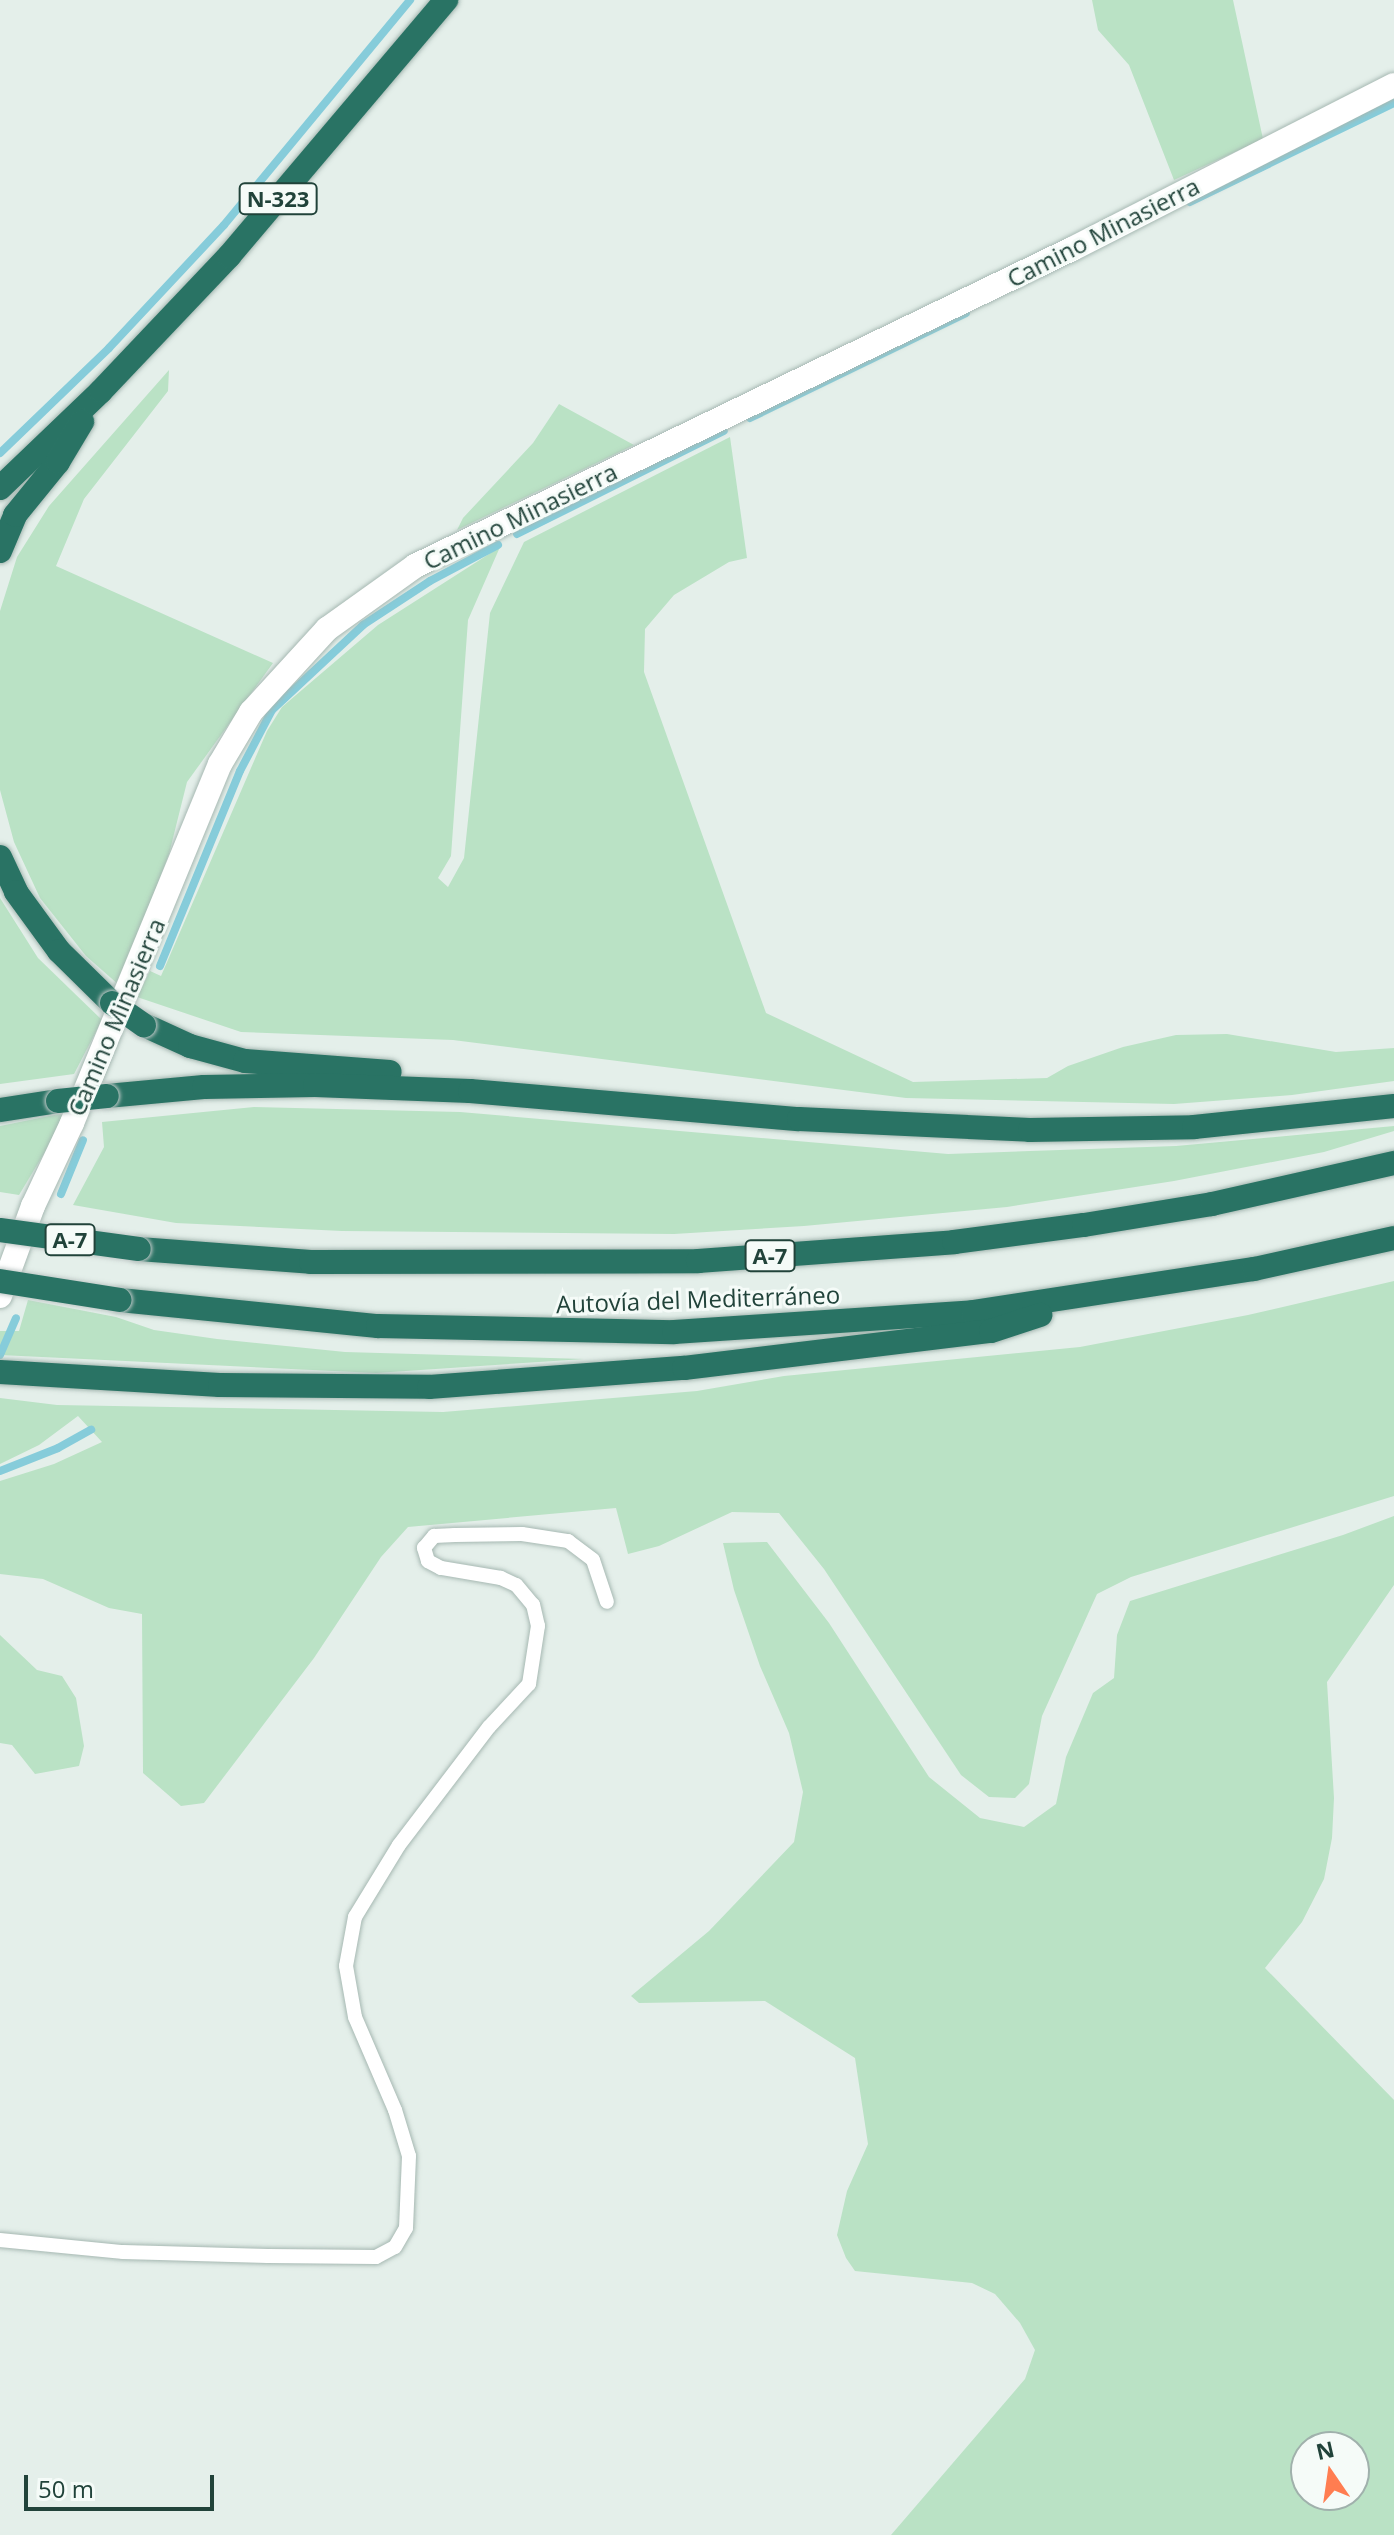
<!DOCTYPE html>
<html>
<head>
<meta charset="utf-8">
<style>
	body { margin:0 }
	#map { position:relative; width:1394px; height:2535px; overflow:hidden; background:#e4efea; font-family:"Open Sans",sans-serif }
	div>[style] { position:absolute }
	.green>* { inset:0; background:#bae2c5 }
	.stream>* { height:8px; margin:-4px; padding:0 4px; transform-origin:4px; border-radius:4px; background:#86ccda }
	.roads { filter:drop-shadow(0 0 2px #a6b8b2) drop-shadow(0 0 2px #a6b8b2) }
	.lane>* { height:14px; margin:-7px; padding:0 7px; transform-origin:7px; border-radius:7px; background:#fff }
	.street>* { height:24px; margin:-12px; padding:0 12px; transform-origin:12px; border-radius:12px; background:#fff }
	.highway>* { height:24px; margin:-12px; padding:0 12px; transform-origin:12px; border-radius:12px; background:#297364 }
	.bridges { filter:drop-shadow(0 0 2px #c1cac8) drop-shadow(0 0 2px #c1cac8) }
	.highway-bridge>* { height:24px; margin:-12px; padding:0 12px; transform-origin:12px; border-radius:12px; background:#297364 }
	span { translate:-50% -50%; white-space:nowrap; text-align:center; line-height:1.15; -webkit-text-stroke:6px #f5fbf8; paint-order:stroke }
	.shield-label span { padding:2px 6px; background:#f5fbf8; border:2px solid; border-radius:6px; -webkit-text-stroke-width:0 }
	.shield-label { font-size:22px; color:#21433a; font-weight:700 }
	.street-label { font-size:24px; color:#21433a }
	.north { position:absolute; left:1290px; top:2431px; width:80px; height:80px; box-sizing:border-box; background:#f5fbf8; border:2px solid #a0b1ac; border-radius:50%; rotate:347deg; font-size:22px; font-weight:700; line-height:32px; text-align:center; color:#21433a }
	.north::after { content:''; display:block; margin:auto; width:28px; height:36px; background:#ff7d51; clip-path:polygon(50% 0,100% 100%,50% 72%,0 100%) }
	.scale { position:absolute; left:24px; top:2475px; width:190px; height:36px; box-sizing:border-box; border:4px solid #21433a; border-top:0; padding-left:10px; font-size:24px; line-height:28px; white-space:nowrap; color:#21433a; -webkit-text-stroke:6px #f5fbf8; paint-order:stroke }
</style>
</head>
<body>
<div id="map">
	<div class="green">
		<div style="clip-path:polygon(1092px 0,1233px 0,1263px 139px,1174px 180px,1129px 65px,1098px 30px)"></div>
		<div style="clip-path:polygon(169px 370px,168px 391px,84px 499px,56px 566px,273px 663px,187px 782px,169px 854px,119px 985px,86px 956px,40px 898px,14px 842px,0 790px,0 611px,17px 557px,49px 506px)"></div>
		<div style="clip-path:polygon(559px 404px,634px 445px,457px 530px,463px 518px,533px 443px)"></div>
		<div style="clip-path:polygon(730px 437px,747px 558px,729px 562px,674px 595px,645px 629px,644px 672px,766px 1013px,913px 1082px,1047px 1078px,1068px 1066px,1123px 1047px,1176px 1035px,1227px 1034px,1336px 1052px,1394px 1048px,1394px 1081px,1292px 1095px,1174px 1104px,906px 1098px,453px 1040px,241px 1032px,137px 997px,150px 971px,161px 976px,267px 731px,282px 707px,378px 625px,500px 547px,468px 620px,451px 856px,438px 878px,448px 887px,464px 858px,490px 613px,524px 542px)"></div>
		<div style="clip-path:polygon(0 898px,38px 958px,102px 1020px,74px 1074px,0 1084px)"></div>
		<div style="clip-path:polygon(254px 1107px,460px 1112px,948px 1154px,1176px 1146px,1394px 1126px,1394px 1131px,1324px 1152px,1174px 1181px,1007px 1207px,804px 1226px,674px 1234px,342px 1231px,176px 1223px,73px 1205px,104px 1147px,102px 1122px)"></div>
		<div style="clip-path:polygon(69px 1112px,19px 1195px,0 1192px,0 1126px)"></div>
		<div style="clip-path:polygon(1394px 1281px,1394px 1496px,1131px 1577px,1097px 1594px,1042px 1716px,1029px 1784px,1015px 1798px,989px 1797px,961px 1775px,824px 1569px,779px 1513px,732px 1512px,659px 1546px,628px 1554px,616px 1508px,408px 1527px,381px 1557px,314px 1658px,204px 1803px,181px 1806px,143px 1773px,142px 1614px,109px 1608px,43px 1579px,0 1574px,0 1481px,54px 1464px,102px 1442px,78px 1416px,39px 1445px,0 1464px,0 1398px,57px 1405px,443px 1412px,697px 1391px,784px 1376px,1080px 1347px,1248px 1315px)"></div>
		<div style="clip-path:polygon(28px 1300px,116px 1317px,154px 1330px,217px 1339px,345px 1352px,584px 1359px,376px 1373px,0 1355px,0 1331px,19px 1331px)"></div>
		<div style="clip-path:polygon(evenodd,1394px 1516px,1394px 1585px,1327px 1682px,1334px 1798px,1332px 1838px,1324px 1879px,1302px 1922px,1265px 1968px,1394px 2100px,1394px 2535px,891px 2535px,1025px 2379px,1035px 2350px,1020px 2323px,995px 2294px,972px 2283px,855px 2271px,846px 2258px,837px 2235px,847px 2191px,868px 2144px,855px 2058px,765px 2001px,639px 2003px,631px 1996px,709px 1931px,794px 1842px,803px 1792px,789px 1733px,760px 1666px,734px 1590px,723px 1543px,767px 1542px,829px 1623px,929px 1777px,980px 1818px,1024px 1827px,1056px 1804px,1066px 1757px,1093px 1693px,1114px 1678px,1117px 1635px,1130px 1601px,1343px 1535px,1394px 1516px,1306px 2447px,1354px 2447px,1354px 2495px,1306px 2495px,1306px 2447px)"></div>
		<div style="clip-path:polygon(0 1635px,37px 1670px,62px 1676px,76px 1698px,84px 1746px,79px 1766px,35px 1774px,12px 1745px,0 1743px)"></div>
	</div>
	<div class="stream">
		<div style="left:1190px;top:202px;width:227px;rotate:-25.9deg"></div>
		<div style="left:750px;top:418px;width:240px;rotate:-25.9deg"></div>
		<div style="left:0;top:453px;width:151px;rotate:-43.9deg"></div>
		<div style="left:109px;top:348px;width:168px;rotate:-46.9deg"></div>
		<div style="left:224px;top:225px;width:292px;rotate:-50.4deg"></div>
		<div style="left:517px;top:534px;width:231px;rotate:-26.5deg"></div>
		<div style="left:160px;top:966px;width:211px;rotate:-67.7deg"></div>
		<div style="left:240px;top:771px;width:69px;rotate:-62.3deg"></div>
		<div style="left:272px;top:710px;width:125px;rotate:-43deg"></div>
		<div style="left:363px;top:625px;width:80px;rotate:-33.3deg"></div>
		<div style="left:430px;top:581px;width:77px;rotate:-27.9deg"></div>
		<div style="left:61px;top:1194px;width:58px;rotate:-67.8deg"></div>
		<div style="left:0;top:1355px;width:40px;rotate:-66.6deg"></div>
		<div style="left:0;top:1471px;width:62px;rotate:-21.6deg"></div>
		<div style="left:58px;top:1448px;width:38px;rotate:-29deg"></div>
	</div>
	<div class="roads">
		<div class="lane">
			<div style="left:0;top:2240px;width:124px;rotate:5.6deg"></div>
			<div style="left:123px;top:2252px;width:145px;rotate:1.6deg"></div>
			<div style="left:268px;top:2256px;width:108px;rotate:0.5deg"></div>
			<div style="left:376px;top:2257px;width:21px;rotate:-28deg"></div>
			<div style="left:395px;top:2247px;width:22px;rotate:-60deg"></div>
			<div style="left:406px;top:2228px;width:72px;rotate:-87.6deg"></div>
			<div style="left:409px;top:2156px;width:48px;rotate:-106.9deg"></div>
			<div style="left:395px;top:2110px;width:101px;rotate:-113.3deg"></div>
			<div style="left:355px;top:2017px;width:52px;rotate:-100deg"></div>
			<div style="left:346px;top:1966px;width:50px;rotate:-79.6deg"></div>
			<div style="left:355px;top:1917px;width:84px;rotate:-58.6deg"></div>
			<div style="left:399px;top:1845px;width:148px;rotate:-52.7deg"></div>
			<div style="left:489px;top:1727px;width:59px;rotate:-47.1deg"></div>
			<div style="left:529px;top:1684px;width:59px;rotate:-81.2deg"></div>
			<div style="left:538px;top:1626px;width:22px;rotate:-103deg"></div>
			<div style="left:533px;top:1605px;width:26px;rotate:-130deg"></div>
			<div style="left:516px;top:1585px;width:17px;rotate:-155deg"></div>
			<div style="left:501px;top:1578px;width:61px;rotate:-170.5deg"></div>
			<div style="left:441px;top:1568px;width:15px;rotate:-152deg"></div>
			<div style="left:428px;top:1561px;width:14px;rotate:-107deg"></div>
			<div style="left:424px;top:1548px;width:16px;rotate:-50deg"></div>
			<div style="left:434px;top:1536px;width:21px;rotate:-3deg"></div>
			<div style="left:455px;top:1535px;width:67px;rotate:-0.9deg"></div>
			<div style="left:522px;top:1534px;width:47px;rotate:8.7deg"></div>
			<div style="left:568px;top:1541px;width:31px;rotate:37deg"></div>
			<div style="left:593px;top:1560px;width:44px;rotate:71.6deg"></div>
		</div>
		<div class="street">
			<div style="left:0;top:1296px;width:96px;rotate:-69.9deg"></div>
			<div style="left:33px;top:1206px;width:92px;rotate:-64.8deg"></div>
			<div style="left:72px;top:1123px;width:388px;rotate:-67.6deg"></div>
			<div style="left:220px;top:764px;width:61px;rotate:-59.2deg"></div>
			<div style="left:251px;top:712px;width:113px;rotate:-47.5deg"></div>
			<div style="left:327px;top:629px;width:108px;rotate:-35.6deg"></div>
			<div style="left:415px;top:566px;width:729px;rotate:-25.76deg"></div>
			<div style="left:1072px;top:249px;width:361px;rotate:-27deg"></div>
		</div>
		<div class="highway">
			<div style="left:0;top:488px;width:140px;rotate:-43.8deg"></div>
			<div style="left:101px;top:391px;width:186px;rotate:-46.5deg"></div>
			<div style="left:229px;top:256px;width:336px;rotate:-49.7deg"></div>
			<div style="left:0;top:551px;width:39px;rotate:-67deg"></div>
			<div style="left:15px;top:515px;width:68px;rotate:-50.9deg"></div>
			<div style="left:58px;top:462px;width:47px;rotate:-59deg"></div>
			<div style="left:0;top:857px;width:38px;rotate:65deg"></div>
			<div style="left:16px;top:892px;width:73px;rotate:53.9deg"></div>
			<div style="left:59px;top:951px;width:74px;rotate:44.5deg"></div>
			<div style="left:144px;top:1025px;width:51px;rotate:24.5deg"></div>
			<div style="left:190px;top:1046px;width:57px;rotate:15.3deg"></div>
			<div style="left:245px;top:1061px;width:145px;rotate:4.3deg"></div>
			<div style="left:107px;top:1096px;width:97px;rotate:-5.3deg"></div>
			<div style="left:204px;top:1087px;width:111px;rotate:-1deg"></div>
			<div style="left:315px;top:1085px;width:155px;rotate:2.2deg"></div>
			<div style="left:470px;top:1091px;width:330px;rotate:4.9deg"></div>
			<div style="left:799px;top:1119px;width:231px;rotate:2.7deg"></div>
			<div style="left:1030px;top:1130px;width:164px;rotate:-1deg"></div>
			<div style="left:1194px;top:1127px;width:201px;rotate:-6deg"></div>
			<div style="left:0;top:1110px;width:59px;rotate:-8.8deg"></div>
			<div style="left:139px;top:1249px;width:172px;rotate:4.3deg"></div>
			<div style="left:311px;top:1262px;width:387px;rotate:-0.1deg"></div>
			<div style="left:698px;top:1261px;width:257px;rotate:-4.2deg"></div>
			<div style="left:954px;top:1242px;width:131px;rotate:-7.5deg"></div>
			<div style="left:1084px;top:1225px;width:130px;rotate:-9.3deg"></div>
			<div style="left:1212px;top:1204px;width:187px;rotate:-12.7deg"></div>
			<div style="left:120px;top:1300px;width:259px;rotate:5.8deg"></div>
			<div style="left:378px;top:1326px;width:296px;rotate:1.2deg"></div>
			<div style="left:674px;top:1332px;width:300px;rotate:-3.8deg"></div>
			<div style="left:973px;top:1312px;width:284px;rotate:-8.7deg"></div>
			<div style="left:1254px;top:1269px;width:143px;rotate:-12.5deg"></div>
			<div style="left:0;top:1372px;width:220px;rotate:3.4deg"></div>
			<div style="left:220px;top:1385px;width:209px;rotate:0.5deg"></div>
			<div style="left:429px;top:1387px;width:256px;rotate:-4.3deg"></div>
			<div style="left:684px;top:1368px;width:309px;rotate:-6.9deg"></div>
			<div style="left:991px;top:1331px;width:52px;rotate:-18.1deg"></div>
		</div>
	</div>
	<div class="bridges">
		<div class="highway-bridge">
			<div style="left:112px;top:1003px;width:39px;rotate:35deg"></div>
			<div style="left:58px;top:1101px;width:49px;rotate:-5.8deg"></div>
			<div style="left:0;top:1230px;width:140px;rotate:7.8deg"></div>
			<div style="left:0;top:1281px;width:121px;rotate:9deg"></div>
		</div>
	</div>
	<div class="shield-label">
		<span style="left:278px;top:199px">N-323</span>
		<span style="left:70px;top:1240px">A-7</span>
		<span style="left:770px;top:1256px">A-7</span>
	</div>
	<div class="street-label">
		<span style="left:1103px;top:232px;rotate:-27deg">Camino Minasierra</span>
		<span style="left:520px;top:516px;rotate:-26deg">Camino Minasierra</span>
		<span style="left:116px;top:1017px;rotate:-67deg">Camino Minasierra</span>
		<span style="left:698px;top:1299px;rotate:-2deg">Autovía del Mediterráneo</span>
	</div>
	<div class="north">N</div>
	<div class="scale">50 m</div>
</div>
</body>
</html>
